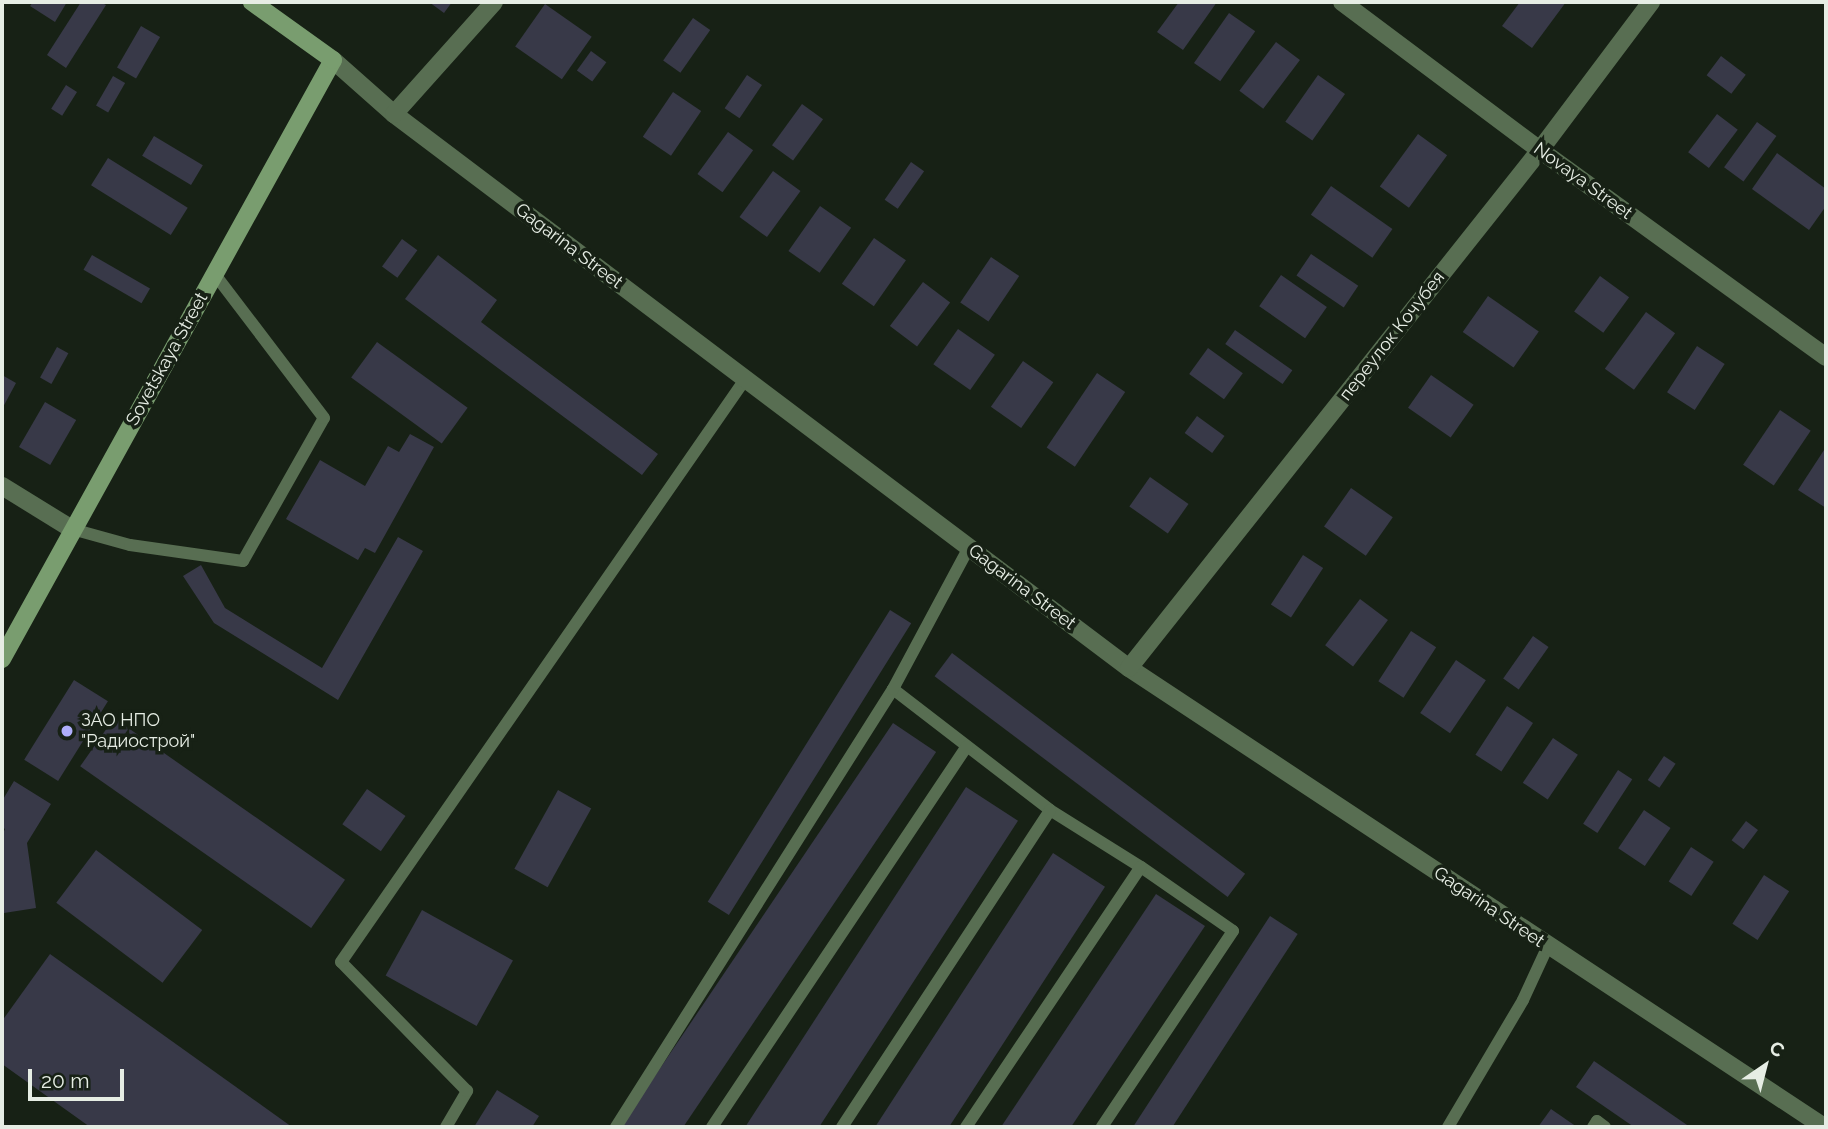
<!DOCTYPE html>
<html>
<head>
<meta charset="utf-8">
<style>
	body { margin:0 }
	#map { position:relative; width:1828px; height:1129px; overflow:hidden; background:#172115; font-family:Raleway,sans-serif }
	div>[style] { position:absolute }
	.building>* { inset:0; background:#383948; transform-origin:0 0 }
	.lane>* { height:12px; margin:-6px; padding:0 6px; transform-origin:6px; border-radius:6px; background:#586e52 }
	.street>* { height:18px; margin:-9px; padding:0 9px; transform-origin:9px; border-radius:9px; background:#586e52 }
	.secondary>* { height:18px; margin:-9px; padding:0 9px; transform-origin:9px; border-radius:9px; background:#799d6f }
	.dots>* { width:19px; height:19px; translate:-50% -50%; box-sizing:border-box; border:4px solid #172115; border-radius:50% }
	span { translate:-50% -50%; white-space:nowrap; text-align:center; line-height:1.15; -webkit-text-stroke:7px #172115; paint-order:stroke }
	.street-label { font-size:18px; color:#e6ede4 }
	.poi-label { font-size:18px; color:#e6ede4 }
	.left { translate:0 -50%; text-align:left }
	.frame { position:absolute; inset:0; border:4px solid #e6ede4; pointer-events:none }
	.north { position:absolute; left:1730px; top:1031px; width:70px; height:70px; -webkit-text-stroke:5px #172115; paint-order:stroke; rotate:35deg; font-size:19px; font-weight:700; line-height:28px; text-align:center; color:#e6ede4 }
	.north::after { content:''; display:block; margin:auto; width:24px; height:32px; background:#e6ede4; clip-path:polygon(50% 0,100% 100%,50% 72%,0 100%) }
	.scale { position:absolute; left:28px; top:1069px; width:96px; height:32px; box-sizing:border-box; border:4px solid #e6ede4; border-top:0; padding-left:9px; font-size:21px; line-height:24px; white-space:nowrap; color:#e6ede4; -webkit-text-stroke:5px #172115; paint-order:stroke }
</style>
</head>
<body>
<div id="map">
	<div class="building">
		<div style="clip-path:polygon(33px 2px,67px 2px,55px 22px,30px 6px)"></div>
		<div style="clip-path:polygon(81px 2px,100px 2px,106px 5px,66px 68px,47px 55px)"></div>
		<div style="clip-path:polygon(429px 2px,452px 2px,444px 13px)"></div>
		<div style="clip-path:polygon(1179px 2px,1217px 2px,1183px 50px,1157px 32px)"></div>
		<div style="clip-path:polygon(1520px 2px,1566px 2px,1532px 48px,1502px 26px)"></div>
		<div style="left:545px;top:4px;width:57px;height:52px;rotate:35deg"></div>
		<div style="left:1229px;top:13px;width:32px;height:61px;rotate:35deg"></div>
		<div style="left:693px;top:18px;width:21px;height:52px;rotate:35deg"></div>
		<div style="left:141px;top:26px;width:22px;height:48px;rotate:30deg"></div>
		<div style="left:1276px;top:42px;width:30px;height:61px;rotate:37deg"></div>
		<div style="left:591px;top:51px;width:19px;height:24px;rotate:36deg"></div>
		<div style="left:1721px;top:56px;width:31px;height:24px;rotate:37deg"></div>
		<div style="left:747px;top:75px;width:18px;height:40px;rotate:34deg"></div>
		<div style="left:1318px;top:75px;width:33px;height:57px;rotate:35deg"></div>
		<div style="left:113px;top:76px;width:14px;height:34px;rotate:30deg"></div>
		<div style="left:66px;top:85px;width:13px;height:28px;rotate:32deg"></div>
		<div style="left:673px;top:92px;width:34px;height:54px;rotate:34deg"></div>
		<div style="left:802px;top:104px;width:26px;height:51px;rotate:36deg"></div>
		<div style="left:1717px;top:114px;width:26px;height:48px;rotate:37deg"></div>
		<div style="left:1757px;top:122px;width:24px;height:56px;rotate:36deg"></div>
		<div style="left:728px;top:132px;width:31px;height:52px;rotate:36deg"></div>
		<div style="left:1418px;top:134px;width:36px;height:65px;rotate:36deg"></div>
		<div style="left:154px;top:136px;width:57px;height:23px;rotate:31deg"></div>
		<div style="clip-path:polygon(1777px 153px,1826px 189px,1826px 206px,1809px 230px,1752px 189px)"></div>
		<div style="left:108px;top:158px;width:94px;height:32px;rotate:32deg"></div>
		<div style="left:911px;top:162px;width:16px;height:46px;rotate:35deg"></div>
		<div style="left:773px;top:171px;width:34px;height:57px;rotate:36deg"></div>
		<div style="left:1331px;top:186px;width:75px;height:35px;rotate:35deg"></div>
		<div style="left:820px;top:206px;width:38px;height:55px;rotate:35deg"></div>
		<div style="left:874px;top:238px;width:39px;height:56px;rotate:35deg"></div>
		<div style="left:402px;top:239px;width:19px;height:34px;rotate:36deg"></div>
		<div style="left:1311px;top:254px;width:57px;height:26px;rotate:34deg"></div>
		<div style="left:92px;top:255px;width:67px;height:17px;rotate:30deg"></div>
		<div style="clip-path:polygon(438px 255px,497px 300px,481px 322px,658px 454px,642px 475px,405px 299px)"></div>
		<div style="left:991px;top:257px;width:34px;height:55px;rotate:34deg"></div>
		<div style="left:1281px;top:275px;width:56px;height:38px;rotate:35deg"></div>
		<div style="left:1600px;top:276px;width:36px;height:44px;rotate:36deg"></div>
		<div style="left:923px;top:282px;width:34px;height:55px;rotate:37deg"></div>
		<div style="left:1488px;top:296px;width:62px;height:44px;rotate:35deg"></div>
		<div style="left:1646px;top:312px;width:36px;height:70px;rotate:36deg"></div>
		<div style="left:958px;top:329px;width:45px;height:43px;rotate:35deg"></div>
		<div style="left:1235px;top:330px;width:70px;height:17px;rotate:35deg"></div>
		<div style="left:377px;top:342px;width:112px;height:44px;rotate:36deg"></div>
		<div style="left:1697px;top:346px;width:33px;height:55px;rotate:33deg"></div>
		<div style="left:57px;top:347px;width:13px;height:35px;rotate:29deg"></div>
		<div style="left:1208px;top:348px;width:43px;height:32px;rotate:36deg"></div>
		<div style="left:1023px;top:361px;width:37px;height:56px;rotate:35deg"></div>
		<div style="left:1097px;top:373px;width:34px;height:90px;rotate:34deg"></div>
		<div style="clip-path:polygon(2px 375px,16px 383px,2px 409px)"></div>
		<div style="left:1431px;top:375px;width:52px;height:40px;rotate:35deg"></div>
		<div style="left:45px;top:402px;width:36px;height:52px;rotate:30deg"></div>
		<div style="left:1780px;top:410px;width:37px;height:66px;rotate:34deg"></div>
		<div style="left:1197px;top:416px;width:34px;height:21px;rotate:36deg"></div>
		<div style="clip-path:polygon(410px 434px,434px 447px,375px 553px,365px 548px,358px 560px,286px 519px,320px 460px,365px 486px,388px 446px,399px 452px)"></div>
		<div style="clip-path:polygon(1826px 447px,1826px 508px,1798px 490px)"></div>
		<div style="left:1150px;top:477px;width:47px;height:36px;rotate:35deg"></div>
		<div style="left:1351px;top:488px;width:51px;height:47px;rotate:35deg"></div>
		<div style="clip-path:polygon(398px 537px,423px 551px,338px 700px,214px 623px,183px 576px,201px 565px,225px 608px,322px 668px)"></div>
		<div style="left:1303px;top:555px;width:24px;height:59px;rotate:33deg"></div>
		<div style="left:1360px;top:599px;width:35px;height:58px;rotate:37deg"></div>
		<div style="left:890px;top:610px;width:25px;height:344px;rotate:32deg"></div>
		<div style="left:1411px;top:631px;width:30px;height:60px;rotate:33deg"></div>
		<div style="left:1533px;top:636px;width:19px;height:52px;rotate:35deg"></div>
		<div style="left:952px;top:653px;width:367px;height:29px;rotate:37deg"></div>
		<div style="left:1456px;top:660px;width:36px;height:64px;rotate:34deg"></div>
		<div style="left:74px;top:680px;width:40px;height:94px;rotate:32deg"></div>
		<div style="left:1507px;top:706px;width:31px;height:58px;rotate:33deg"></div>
		<div style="left:114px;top:718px;width:282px;height:59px;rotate:35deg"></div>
		<div style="left:893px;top:723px;width:52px;height:485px;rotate:34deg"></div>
		<div style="left:1553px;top:738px;width:30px;height:54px;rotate:34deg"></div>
		<div style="left:1664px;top:756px;width:14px;height:29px;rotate:34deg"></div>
		<div style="left:1618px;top:770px;width:17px;height:64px;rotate:33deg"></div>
		<div style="clip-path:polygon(14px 781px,51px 804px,27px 843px,36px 908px,4px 913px,2px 835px,5px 829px,2px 827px,2px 801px)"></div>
		<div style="left:966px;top:787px;width:62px;height:409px;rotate:33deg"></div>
		<div style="left:367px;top:789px;width:47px;height:43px;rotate:35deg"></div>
		<div style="left:558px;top:790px;width:38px;height:90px;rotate:29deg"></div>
		<div style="left:1644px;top:810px;width:32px;height:46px;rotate:34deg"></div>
		<div style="left:1746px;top:821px;width:15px;height:24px;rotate:37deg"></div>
		<div style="left:1691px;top:847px;width:27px;height:41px;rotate:33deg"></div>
		<div style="left:96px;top:850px;width:133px;height:66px;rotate:37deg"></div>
		<div style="left:1053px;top:853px;width:62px;height:329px;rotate:33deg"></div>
		<div style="left:1764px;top:875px;width:30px;height:58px;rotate:33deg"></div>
		<div style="clip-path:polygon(1156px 894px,1205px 926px,1071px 1127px,1001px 1127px)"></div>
		<div style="left:422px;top:910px;width:104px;height:75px;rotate:29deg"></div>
		<div style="left:1270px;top:916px;width:33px;height:254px;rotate:33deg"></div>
		<div style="clip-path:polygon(50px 954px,292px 1127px,90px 1127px,2px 1064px,2px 1021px)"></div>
		<div style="clip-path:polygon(1594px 1061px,1690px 1127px,1634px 1127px,1576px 1087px)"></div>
		<div style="clip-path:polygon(497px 1090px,539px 1116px,532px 1127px,474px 1127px)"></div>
		<div style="clip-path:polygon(1551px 1109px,1577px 1127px,1538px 1127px)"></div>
	</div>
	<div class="lane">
		<div style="left:72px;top:529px;width:60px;rotate:15.4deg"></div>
		<div style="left:130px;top:545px;width:114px;rotate:8.1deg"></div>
		<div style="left:243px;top:561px;width:164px;rotate:-60.5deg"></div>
		<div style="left:324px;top:418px;width:182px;rotate:-127.2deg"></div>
		<div style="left:893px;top:689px;width:198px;rotate:37.6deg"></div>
		<div style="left:1050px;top:810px;width:107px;rotate:32.1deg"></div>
		<div style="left:1141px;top:867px;width:112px;rotate:34.8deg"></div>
		<div style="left:1233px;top:931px;width:236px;rotate:123.8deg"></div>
		<div style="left:446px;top:1127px;width:42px;rotate:-59.7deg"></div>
		<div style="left:467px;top:1091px;width:180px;rotate:-134.3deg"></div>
		<div style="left:341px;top:962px;width:711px;rotate:-55.26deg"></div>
		<div style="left:616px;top:1127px;width:518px;rotate:-57.69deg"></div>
		<div style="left:893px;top:689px;width:161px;rotate:-61.8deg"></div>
		<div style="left:712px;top:1127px;width:458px;rotate:-56.2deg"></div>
		<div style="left:842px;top:1127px;width:379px;rotate:-56.7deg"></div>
		<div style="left:966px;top:1127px;width:313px;rotate:-56.1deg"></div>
		<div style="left:1448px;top:1127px;width:147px;rotate:-59.4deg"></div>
		<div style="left:1523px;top:1000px;width:60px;rotate:-65.2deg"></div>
		<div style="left:1593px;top:1127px;width:7px;rotate:-56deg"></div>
		<div style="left:1597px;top:1121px;width:10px;rotate:37deg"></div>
	</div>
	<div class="street">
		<div style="left:1342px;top:2px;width:247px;rotate:36.8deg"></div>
		<div style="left:1540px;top:150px;width:353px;rotate:35.9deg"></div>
		<div style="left:333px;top:60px;width:81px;rotate:41.5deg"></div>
		<div style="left:394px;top:114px;width:920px;rotate:37.01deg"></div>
		<div style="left:1129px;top:668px;width:833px;rotate:33.44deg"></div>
		<div style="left:394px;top:114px;width:150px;rotate:-48.2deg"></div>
		<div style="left:2px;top:486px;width:82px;rotate:31.6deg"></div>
		<div style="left:1129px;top:668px;width:661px;rotate:-51.57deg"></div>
		<div style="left:1540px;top:150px;width:185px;rotate:-53.1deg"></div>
	</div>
	<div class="secondary">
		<div style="left:2px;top:659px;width:684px;rotate:-61.08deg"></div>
		<div style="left:333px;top:60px;width:100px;rotate:-144.4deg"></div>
	</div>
	<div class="dots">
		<div style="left:67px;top:731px;background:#afaefa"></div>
	</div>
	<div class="street-label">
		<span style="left:1583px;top:181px;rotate:36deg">Novaya Street</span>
		<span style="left:569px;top:246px;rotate:37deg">Gagarina Street</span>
		<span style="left:1392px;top:336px;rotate:-52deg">переулок Кочубея</span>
		<span style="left:167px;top:359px;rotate:-61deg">Sovetskaya Street</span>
		<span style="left:1022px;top:587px;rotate:37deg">Gagarina Street</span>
		<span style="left:1489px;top:907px;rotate:34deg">Gagarina Street</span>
	</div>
	<div class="poi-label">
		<span class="left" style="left:81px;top:731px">ЗАО НПО<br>"Радиострой"</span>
	</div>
	<div class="frame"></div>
	<div class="north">С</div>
	<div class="scale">20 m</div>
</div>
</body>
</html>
